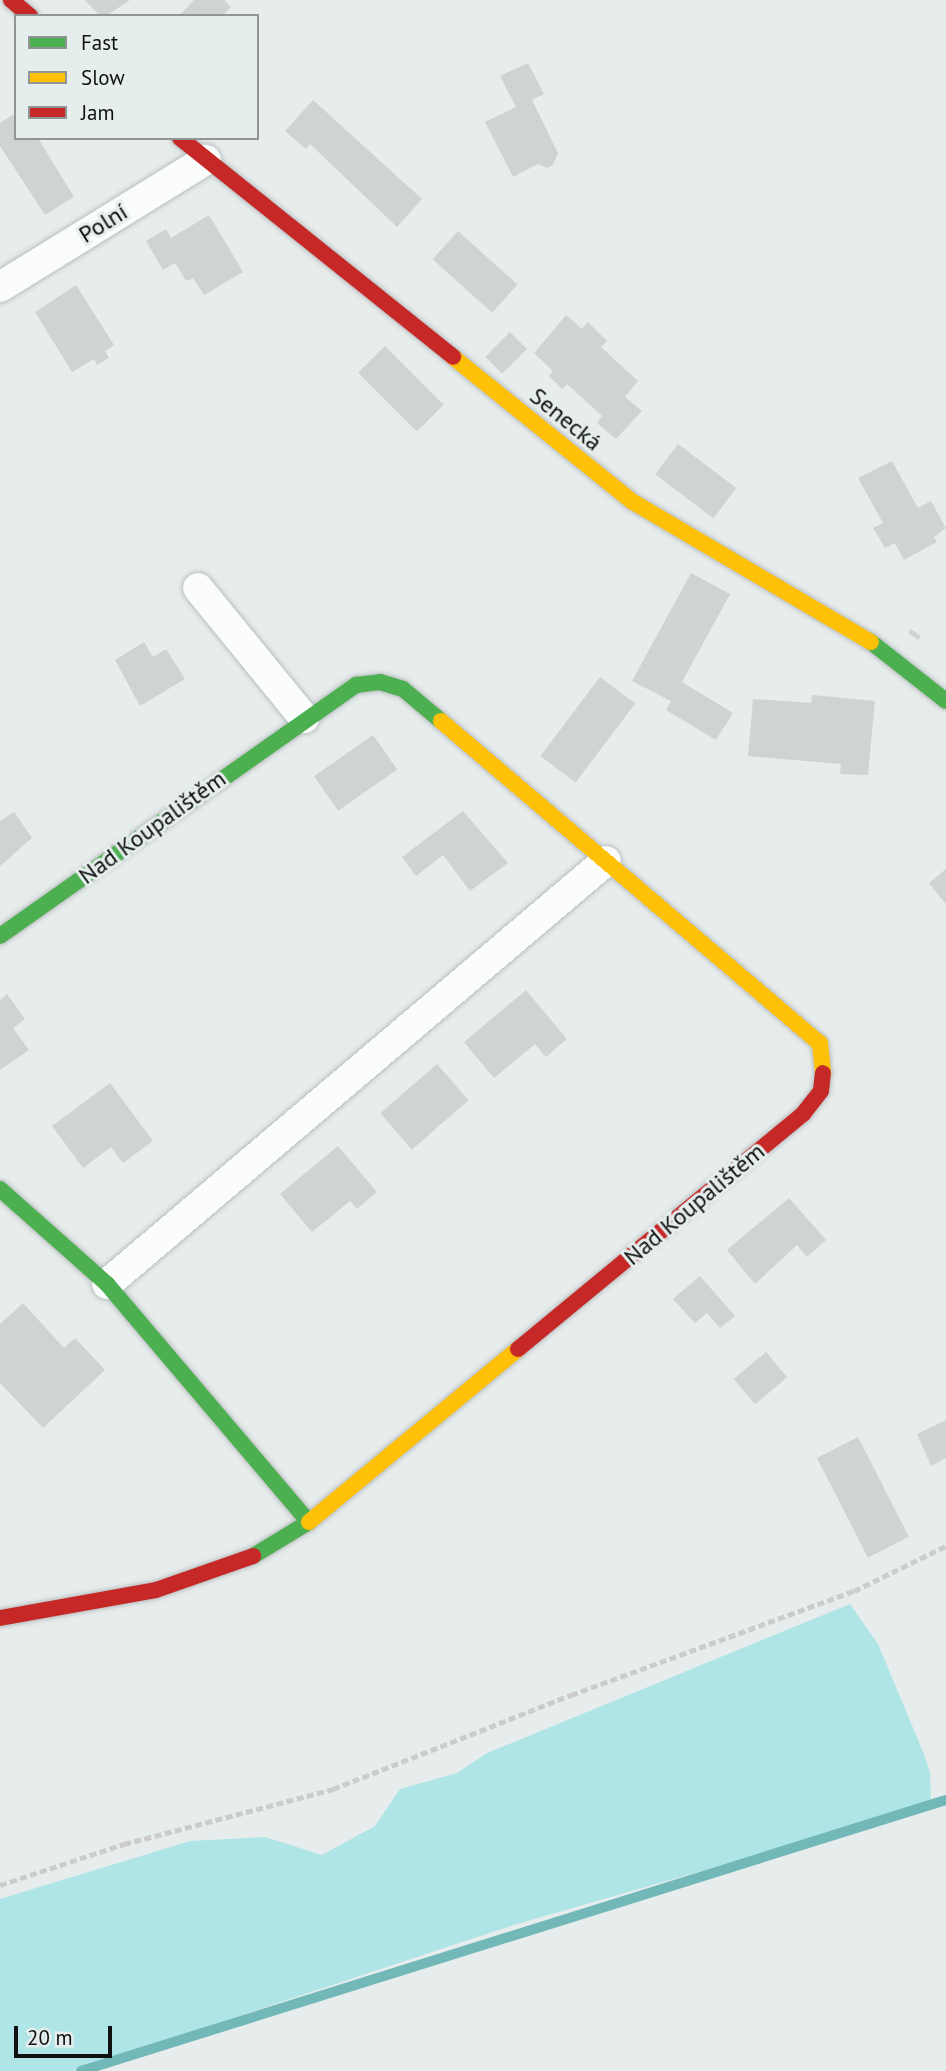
<!DOCTYPE html>
<html>
<head>
<meta charset="utf-8">
<style>
	body { margin:0 }
	#map { position:relative; width:946px; height:2071px; overflow:hidden; background:#e7ecec; font-family:"PT Sans",sans-serif }
	div>[style] { position:absolute }
	.green>* { inset:0; background:#afe5e6 }
	.stream>* { height:10px; margin:-5px; padding:0 5px; transform-origin:5px; border-radius:5px; background:#72b8b9 }
	.building>* { inset:0; background:#cfd3d3; transform-origin:0 0 }
	.path>* { height:4.5px; margin-top:-2.25px; transform-origin:0; background:repeating-linear-gradient(90deg,#ccc 0 7px,transparent 0 10.5px) }
	.roads { filter:drop-shadow(0 0 2px #babebe) drop-shadow(0 0 2px #babebe) }
	.street>* { height:30px; margin:-15px; padding:0 15px; transform-origin:15px; border-radius:15px; background:#fbfcfc }
	.fast>* { height:16px; margin:-8px; padding:0 8px; transform-origin:8px; border-radius:8px; background:#4caf50 }
	.slow>* { height:16px; margin:-8px; padding:0 8px; transform-origin:8px; border-radius:8px; background:#ffc107 }
	.jam>* { height:16px; margin:-8px; padding:0 8px; transform-origin:8px; border-radius:8px; background:#c62828 }
	span { translate:-50% -50%; white-space:nowrap; text-align:center; line-height:1.15; -webkit-text-stroke:6px #e6eded; paint-order:stroke }
	.street-label { font-size:24px; color:#0f1111 }
	.legend { position:absolute; left:14px; top:14px; width:245px; height:126px; box-sizing:border-box; background:#e6eded; border:2px solid #909595; margin:0; padding:9px 12px; list-style:none; font-size:21px; color:#0f1111 }
	.legend li { display:flex; align-items:center; gap:14px; height:35px }
	.legend b { width:35px; border:2px solid #909595 }
	.scale { position:absolute; left:14px; top:2026px; width:98px; height:32px; box-sizing:border-box; border:4px solid #0f1111; border-top:0; padding-left:9px; font-size:21px; line-height:24px; white-space:nowrap; color:#0f1111; -webkit-text-stroke:5px #e6eded; paint-order:stroke }
</style>
</head>
<body>
<div id="map">
	<div class="green">
		<div style="clip-path:polygon(850px 1604px,878px 1644px,924px 1754px,930px 1773px,931px 1805px,517px 1924px,73px 2071px,0 2071px,0 1899px,190px 1841px,265px 1837px,322px 1855px,375px 1826px,400px 1789px,457px 1773px,487px 1753px)"></div>
	</div>
	<div class="stream">
		<div style="left:81px;top:2071px;width:906px;rotate:-17.4deg"></div>
	</div>
	<div class="building">
		<div style="clip-path:polygon(85px 0,130px 0,106px 16px,100px 16px)"></div>
		<div style="clip-path:polygon(194px 0,224px 0,231px 7px,222px 16px,179px 16px)"></div>
		<div style="clip-path:polygon(528px 63px,544px 94px,532px 100px,558px 153px,553px 165px,547px 168px,538px 164px,513px 177px,485px 122px,516px 107px,500px 76px)"></div>
		<div style="clip-path:polygon(313px 100px,422px 199px,397px 227px,310px 144px,306px 149px,285px 131px)"></div>
		<div style="clip-path:polygon(16px 113px,16px 138px,38px 138px,74px 197px,45px 215px,0 146px,0 123px)"></div>
		<div style="clip-path:polygon(209px 215px,243px 272px,204px 295px,193px 278px,186px 281px,175px 263px,163px 270px,146px 241px,166px 229px,171px 238px)"></div>
		<div style="left:458px;top:231px;width:80px;height:38px;rotate:42deg"></div>
		<div style="clip-path:polygon(76px 285px,114px 345px,105px 351px,109px 358px,97px 365px,94px 359px,72px 372px,35px 312px)"></div>
		<div style="clip-path:polygon(566px 315px,582px 329px,588px 322px,607px 341px,601px 347px,638px 381px,625px 397px,642px 411px,616px 439px,597px 423px,602px 416px,567px 384px,562px 389px,549px 376px,553px 371px,534px 353px)"></div>
		<div style="left:510px;top:332px;width:24px;height:35px;rotate:45deg"></div>
		<div style="left:385px;top:346px;width:83px;height:38px;rotate:45deg"></div>
		<div style="left:678px;top:444px;width:73px;height:38px;rotate:37deg"></div>
		<div style="clip-path:polygon(892px 461px,918px 508px,931px 501px,946px 528px,934px 537px,937px 542px,904px 560px,895px 543px,885px 548px,873px 528px,883px 523px,858px 478px)"></div>
		<div style="clip-path:polygon(691px 573px,730px 594px,682px 682px,733px 713px,716px 740px,666px 710px,671px 701px,632px 681px)"></div>
		<div style="left:911px;top:629px;width:12px;height:5px;rotate:35deg"></div>
		<div style="clip-path:polygon(144px 642px,153px 657px,166px 649px,185px 679px,140px 706px,115px 660px)"></div>
		<div style="left:600px;top:677px;width:44px;height:99px;rotate:37deg"></div>
		<div style="clip-path:polygon(812px 695px,875px 701px,868px 775px,840px 774px,841px 764px,748px 756px,753px 699px,811px 703px)"></div>
		<div style="left:373px;top:735px;width:42px;height:72px;rotate:55deg"></div>
		<div style="clip-path:polygon(463px 811px,508px 863px,470px 891px,443px 855px,416px 876px,402px 857px)"></div>
		<div style="clip-path:polygon(14px 812px,32px 838px,0 866px,0 821px)"></div>
		<div style="clip-path:polygon(946px 869px,946px 904px,929px 883px)"></div>
		<div style="clip-path:polygon(526px 990px,567px 1039px,546px 1057px,535px 1044px,494px 1078px,464px 1042px)"></div>
		<div style="clip-path:polygon(7px 994px,25px 1019px,13px 1028px,29px 1050px,0 1070px,0 1000px)"></div>
		<div style="left:437px;top:1064px;width:48px;height:75px;rotate:49deg"></div>
		<div style="clip-path:polygon(110px 1083px,153px 1141px,123px 1163px,111px 1147px,83px 1168px,52px 1126px)"></div>
		<div style="clip-path:polygon(338px 1146px,377px 1192px,357px 1209px,350px 1201px,312px 1232px,280px 1194px)"></div>
		<div style="clip-path:polygon(789px 1198px,826px 1240px,807px 1257px,797px 1245px,755px 1284px,727px 1250px)"></div>
		<div style="clip-path:polygon(700px 1276px,735px 1316px,720px 1328px,707px 1313px,695px 1323px,673px 1299px)"></div>
		<div style="clip-path:polygon(23px 1303px,64px 1348px,75px 1338px,105px 1370px,43px 1428px,0 1383px,0 1324px)"></div>
		<div style="left:766px;top:1352px;width:33px;height:42px;rotate:50deg"></div>
		<div style="clip-path:polygon(946px 1420px,946px 1458px,931px 1466px,917px 1434px)"></div>
		<div style="left:858px;top:1437px;width:112px;height:46px;rotate:63deg"></div>
	</div>
	<div class="path">
		<div style="left:0;top:1885px;width:131px;rotate:-18.3deg"></div>
		<div style="left:124px;top:1844px;width:216px;rotate:-14.7deg"></div>
		<div style="left:333px;top:1789px;width:256px;rotate:-21.6deg"></div>
		<div style="left:571px;top:1695px;width:302px;rotate:-20.2deg"></div>
		<div style="left:854px;top:1591px;width:102px;rotate:-26.1deg"></div>
	</div>
	<div class="roads">
		<div class="street">
			<div style="left:0;top:287px;width:242px;rotate:-31.7deg"></div>
			<div style="left:198px;top:588px;width:168px;rotate:50.8deg"></div>
			<div style="left:107px;top:1284px;width:654px;rotate:-40.29deg"></div>
		</div>
		<div class="fast">
			<div style="left:871px;top:642px;width:95px;rotate:38.2deg"></div>
			<div style="left:0;top:936px;width:436px;rotate:-35.2deg"></div>
			<div style="left:356px;top:685px;width:24px;rotate:-7deg"></div>
			<div style="left:380px;top:682px;width:24px;rotate:17deg"></div>
			<div style="left:403px;top:689px;width:50px;rotate:40.1deg"></div>
			<div style="left:0;top:1189px;width:143px;rotate:41.6deg"></div>
			<div style="left:107px;top:1284px;width:312px;rotate:49.7deg"></div>
			<div style="left:309px;top:1522px;width:66px;rotate:148.7deg"></div>
		</div>
		<div class="slow">
			<div style="left:453px;top:357px;width:231px;rotate:38.9deg"></div>
			<div style="left:633px;top:502px;width:276px;rotate:30.5deg"></div>
			<div style="left:441px;top:721px;width:497px;rotate:40.4deg"></div>
			<div style="left:820px;top:1043px;width:30px;rotate:84deg"></div>
			<div style="left:309px;top:1522px;width:271px;rotate:-39.6deg"></div>
		</div>
		<div class="jam">
			<div style="left:11px;top:0;width:25px;rotate:40deg"></div>
			<div style="left:180px;top:138px;width:350px;rotate:38.7deg"></div>
			<div style="left:518px;top:1349px;width:369px;rotate:-39.5deg"></div>
			<div style="left:803px;top:1114px;width:29px;rotate:-52deg"></div>
			<div style="left:821px;top:1091px;width:18px;rotate:-84deg"></div>
			<div style="left:0;top:1618px;width:158px;rotate:-10.2deg"></div>
			<div style="left:156px;top:1590px;width:103px;rotate:-19.3deg"></div>
		</div>
	</div>
	<div class="street-label">
		<span style="left:103px;top:223px;rotate:-32deg">Polní</span>
		<span style="left:566px;top:419px;rotate:39deg">Senecká</span>
		<span style="left:152px;top:827px;rotate:-36deg">Nad Koupalištěm</span>
		<span style="left:694px;top:1204px;rotate:-40deg">Nad Koupalištěm</span>
	</div>
	<ul class="legend">
	<li><b style="height:9px;background:#4caf50"></b>Fast</li>
	<li><b style="height:9px;background:#ffc107"></b>Slow</li>
	<li><b style="height:9px;background:#c62828"></b>Jam</li>
	</ul>
	<div class="scale">20 m</div>
</div>
</body>
</html>
